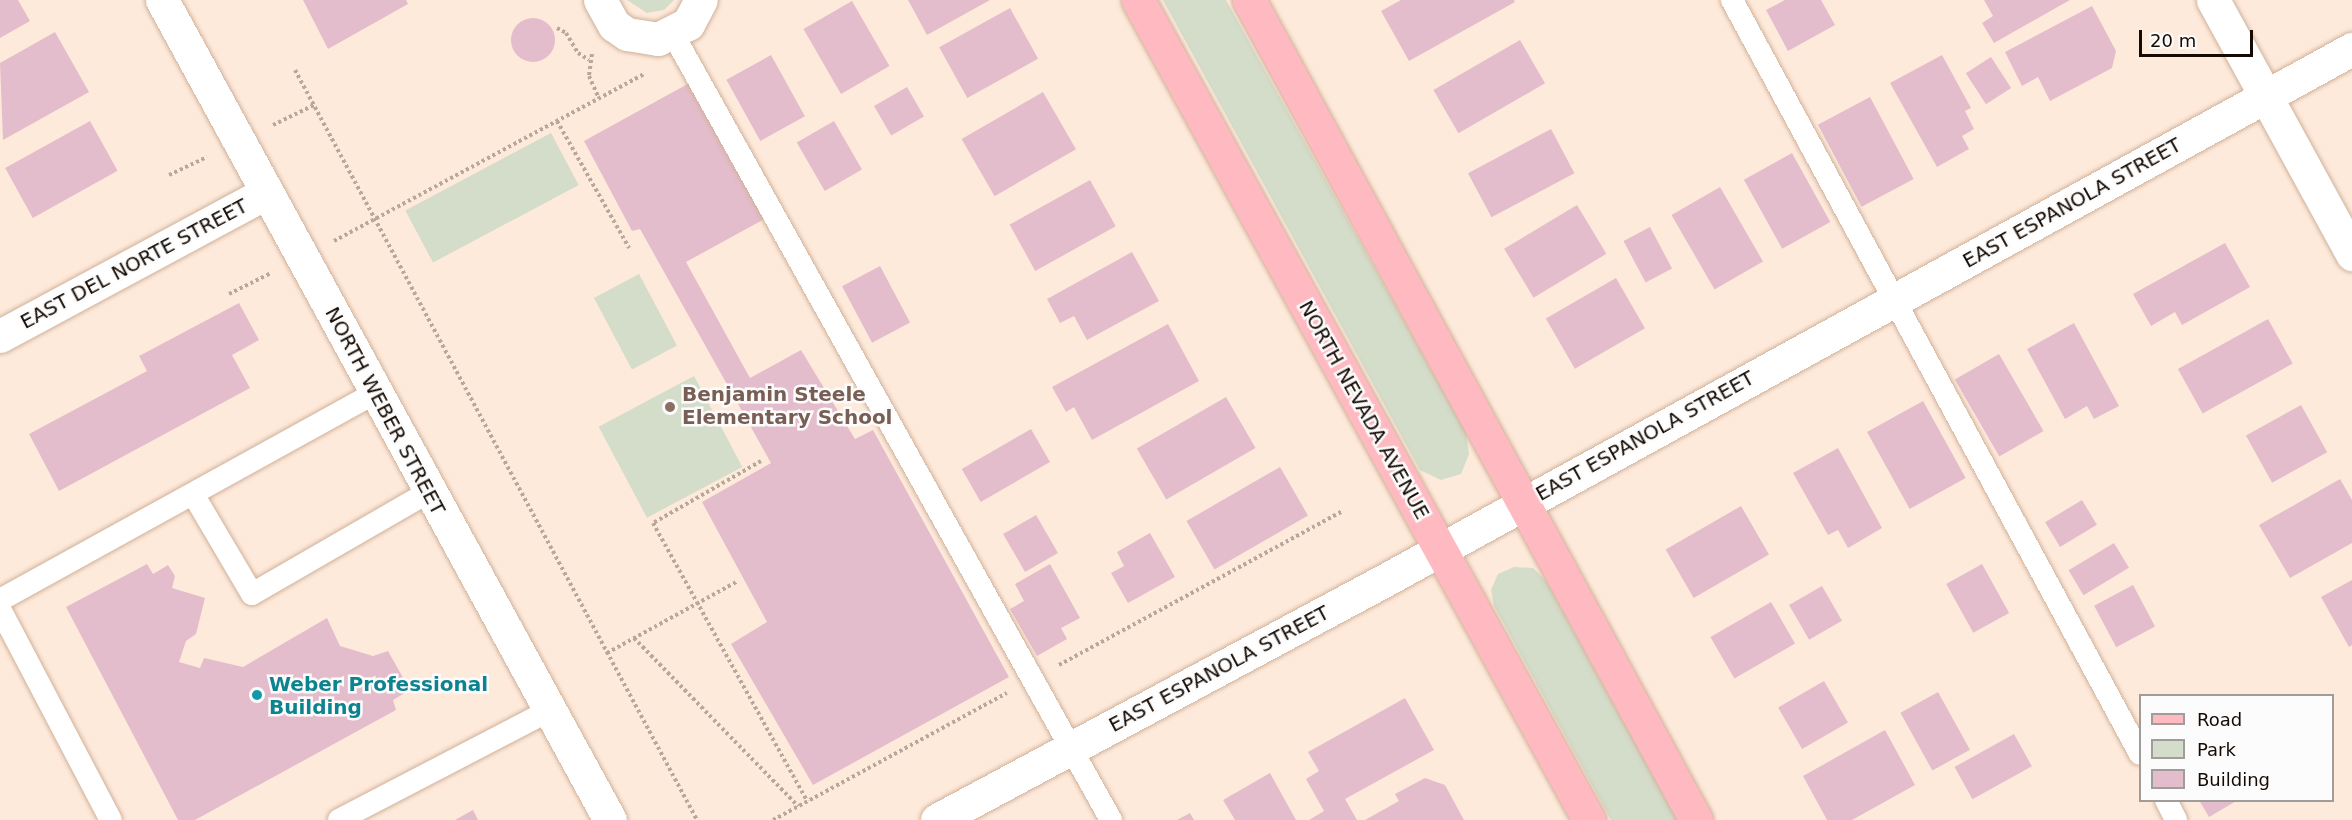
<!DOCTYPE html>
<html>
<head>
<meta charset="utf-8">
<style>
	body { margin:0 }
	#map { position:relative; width:2352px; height:820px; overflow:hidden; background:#feeadb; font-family:"DejaVu Sans",sans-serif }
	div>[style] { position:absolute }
	.green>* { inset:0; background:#d4dcca; transform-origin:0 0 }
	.building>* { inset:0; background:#e4bdcc; transform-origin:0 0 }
	.round { border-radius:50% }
	.path>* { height:4px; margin-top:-2px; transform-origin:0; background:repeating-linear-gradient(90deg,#b8a79a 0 3px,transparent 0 6px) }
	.roads { filter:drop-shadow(0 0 2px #d0b199) drop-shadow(0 0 2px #d0b199) }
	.service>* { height:22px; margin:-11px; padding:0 11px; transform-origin:11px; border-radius:11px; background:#fff }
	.minor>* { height:33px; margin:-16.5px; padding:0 16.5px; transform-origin:16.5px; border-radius:16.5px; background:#fff }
	.tertiary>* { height:33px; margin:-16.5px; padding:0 16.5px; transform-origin:16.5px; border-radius:16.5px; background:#fff }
	.primary>* { height:33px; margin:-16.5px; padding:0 16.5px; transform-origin:16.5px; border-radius:16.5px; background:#feb9c1 }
	.dots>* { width:16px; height:16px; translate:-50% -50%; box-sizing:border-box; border:3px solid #fcfcfc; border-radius:50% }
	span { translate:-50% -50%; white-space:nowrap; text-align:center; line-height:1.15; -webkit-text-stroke:5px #fcfcfc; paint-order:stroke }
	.street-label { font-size:20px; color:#150b04 }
	.education-label { font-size:20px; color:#785e54; font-weight:700 }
	.left { translate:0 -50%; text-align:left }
	.culture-label { font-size:20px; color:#0d838f; font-weight:700 }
	.legend { position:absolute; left:2139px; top:694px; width:195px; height:108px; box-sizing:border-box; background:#fcfcfc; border:2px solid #a09c99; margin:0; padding:8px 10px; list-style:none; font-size:18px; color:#150b04 }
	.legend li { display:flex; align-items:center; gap:12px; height:30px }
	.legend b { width:30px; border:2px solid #a09c99 }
	.scale { position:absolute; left:2139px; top:30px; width:114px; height:27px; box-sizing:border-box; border:3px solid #150b04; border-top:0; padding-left:8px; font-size:18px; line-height:21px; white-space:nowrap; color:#150b04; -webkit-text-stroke:4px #fcfcfc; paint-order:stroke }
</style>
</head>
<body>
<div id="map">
	<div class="green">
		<div style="clip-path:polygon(627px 0,674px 0,664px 10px,647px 13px)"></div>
		<div style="clip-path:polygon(1163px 0,1226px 0,1466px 433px,1469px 454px,1461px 474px,1441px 480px,1420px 470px)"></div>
		<div style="left:551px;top:133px;width:59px;height:165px;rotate:62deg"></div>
		<div style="left:639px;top:274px;width:81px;height:51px;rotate:62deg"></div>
		<div style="left:694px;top:376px;width:103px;height:108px;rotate:62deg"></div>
		<div style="clip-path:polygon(1514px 567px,1533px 568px,1546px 581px,1677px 820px,1611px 820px,1494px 606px,1491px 590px,1498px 574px)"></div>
	</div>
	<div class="building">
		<div style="clip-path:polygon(0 0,18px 0,30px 21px,0 38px)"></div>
		<div style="clip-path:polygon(303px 0,406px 0,408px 4px,328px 49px)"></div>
		<div style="clip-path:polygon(908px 0,990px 0,927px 35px)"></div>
		<div style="clip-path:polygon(1401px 0,1514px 0,1515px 2px,1409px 61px,1381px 11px)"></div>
		<div style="clip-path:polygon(1785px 0,1821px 0,1835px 25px,1788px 51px,1766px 10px)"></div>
		<div style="clip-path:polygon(1984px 0,2070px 0,1994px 43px,1982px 23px,1993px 16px)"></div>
		<div style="left:852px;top:1px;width:75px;height:56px;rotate:60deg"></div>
		<div style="clip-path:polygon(2092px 6px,2116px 51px,2112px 68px,2050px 101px,2038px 77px,2022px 86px,2005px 52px)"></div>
		<div style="left:1010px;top:8px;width:58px;height:81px;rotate:61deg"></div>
		<div class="round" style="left:511px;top:18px;width:44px;height:44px"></div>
		<div style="clip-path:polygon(55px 32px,89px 92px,3px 140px,0 63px)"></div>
		<div style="left:1520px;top:40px;width:50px;height:100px;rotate:60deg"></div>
		<div style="left:771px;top:55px;width:70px;height:51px;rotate:61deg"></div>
		<div style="clip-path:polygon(1942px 55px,1971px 108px,1965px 111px,1974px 129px,1962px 136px,1969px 149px,1937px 167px,1890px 83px)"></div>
		<div style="left:1991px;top:57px;width:37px;height:30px;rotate:57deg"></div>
		<div style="clip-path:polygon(693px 81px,768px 217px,686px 262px,750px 378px,801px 350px,855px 439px,873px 430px,1009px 677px,813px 785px,731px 644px,767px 622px,702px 502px,771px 463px,640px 229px,632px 231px,584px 141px)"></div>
		<div style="left:907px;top:87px;width:34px;height:38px;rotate:60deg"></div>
		<div style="left:1043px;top:92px;width:66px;height:94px;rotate:60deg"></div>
		<div style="left:1870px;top:97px;width:93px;height:59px;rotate:62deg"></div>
		<div style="left:90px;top:121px;width:57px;height:97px;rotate:61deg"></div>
		<div style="left:834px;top:121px;width:56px;height:43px;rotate:60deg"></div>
		<div style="left:1551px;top:129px;width:50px;height:94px;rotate:62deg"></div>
		<div style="left:1792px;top:153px;width:79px;height:55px;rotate:61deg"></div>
		<div style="left:1090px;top:180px;width:53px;height:92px;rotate:61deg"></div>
		<div style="left:1720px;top:187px;width:86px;height:56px;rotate:60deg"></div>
		<div style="left:1577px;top:205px;width:57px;height:85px;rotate:59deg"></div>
		<div style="left:1650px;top:227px;width:47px;height:30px;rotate:62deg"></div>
		<div style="clip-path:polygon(2225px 243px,2250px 287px,2182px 325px,2175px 312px,2151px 326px,2133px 294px)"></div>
		<div style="clip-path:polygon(1132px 252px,1159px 301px,1087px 340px,1074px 316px,1060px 323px,1047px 299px)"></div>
		<div style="left:880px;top:266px;width:64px;height:43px;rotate:62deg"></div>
		<div style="left:1616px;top:278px;width:58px;height:81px;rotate:60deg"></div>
		<div style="clip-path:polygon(239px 303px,259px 340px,232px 355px,250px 388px,59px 491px,29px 434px,147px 371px,139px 356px)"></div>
		<div style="left:2268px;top:319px;width:51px;height:103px;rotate:61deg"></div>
		<div style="clip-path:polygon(2074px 323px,2119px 406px,2094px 419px,2087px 406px,2065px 419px,2027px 349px)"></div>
		<div style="clip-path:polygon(1168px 324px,1199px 381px,1092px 440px,1074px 407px,1066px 412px,1052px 387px)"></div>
		<div style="left:1999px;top:354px;width:89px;height:51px;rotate:60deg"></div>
		<div style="left:1226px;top:397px;width:59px;height:103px;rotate:60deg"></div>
		<div style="left:1923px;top:401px;width:88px;height:64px;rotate:61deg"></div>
		<div style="left:2301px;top:405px;width:54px;height:63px;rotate:61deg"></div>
		<div style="left:1031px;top:429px;width:38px;height:80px;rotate:60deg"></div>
		<div style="clip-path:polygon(1838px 448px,1882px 528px,1848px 548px,1838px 530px,1828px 535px,1793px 473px)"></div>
		<div style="left:1280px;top:467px;width:56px;height:108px;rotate:60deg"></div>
		<div style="clip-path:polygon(2340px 479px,2352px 500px,2352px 543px,2290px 578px,2259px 525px)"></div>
		<div style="left:2082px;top:500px;width:29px;height:43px;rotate:59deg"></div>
		<div style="left:1741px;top:506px;width:56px;height:87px;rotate:60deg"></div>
		<div style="left:1036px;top:515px;width:44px;height:38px;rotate:60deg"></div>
		<div style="clip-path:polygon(1150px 533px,1175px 577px,1128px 603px,1111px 573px,1124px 566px,1117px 552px)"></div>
		<div style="left:2114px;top:543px;width:29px;height:53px;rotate:59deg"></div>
		<div style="clip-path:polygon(147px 564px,153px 574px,168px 565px,175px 576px,172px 588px,205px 598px,196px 634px,186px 641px,179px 662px,200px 668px,204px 658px,243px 667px,327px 618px,340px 646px,373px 656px,388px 651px,410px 690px,393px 700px,396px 710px,195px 820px,178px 820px,66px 607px)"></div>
		<div style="clip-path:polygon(1050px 564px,1080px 618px,1061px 628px,1067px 639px,1037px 656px,1010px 609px,1024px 601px,1015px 584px)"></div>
		<div style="left:1982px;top:564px;width:56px;height:41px;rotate:61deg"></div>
		<div style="clip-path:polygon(2352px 580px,2352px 645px,2349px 647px,2321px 597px)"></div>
		<div style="left:2133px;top:585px;width:47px;height:44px;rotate:62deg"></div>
		<div style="left:1822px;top:586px;width:40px;height:38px;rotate:60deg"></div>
		<div style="left:1771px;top:602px;width:48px;height:70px;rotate:60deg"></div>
		<div style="left:1824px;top:681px;width:48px;height:53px;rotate:60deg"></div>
		<div style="left:1938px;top:692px;width:66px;height:43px;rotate:61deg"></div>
		<div style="clip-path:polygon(1405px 698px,1434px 750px,1345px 799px,1357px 820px,1309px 820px,1324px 811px,1306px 779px,1319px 771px,1308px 752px)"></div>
		<div style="clip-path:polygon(1885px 730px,1915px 785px,1852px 820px,1827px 820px,1803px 776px)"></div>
		<div style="left:2014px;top:734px;width:37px;height:68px;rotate:61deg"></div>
		<div style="clip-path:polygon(1270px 773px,1296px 820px,1235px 820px,1223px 800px)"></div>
		<div style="clip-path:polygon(1425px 778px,1445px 785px,1464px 820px,1365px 820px,1399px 801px,1395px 794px)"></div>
		<div style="clip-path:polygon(2199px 800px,2238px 800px,2209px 817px)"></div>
		<div style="clip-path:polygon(473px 810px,478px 820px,455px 820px)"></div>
		<div style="clip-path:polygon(1190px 813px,1194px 820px,1177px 820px)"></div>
	</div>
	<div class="path">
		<div style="left:557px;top:28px;width:10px;rotate:29deg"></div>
		<div style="left:566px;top:33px;width:23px;rotate:59deg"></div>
		<div style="left:578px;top:53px;width:13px;rotate:32deg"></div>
		<div style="left:592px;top:54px;width:22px;rotate:98deg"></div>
		<div style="left:589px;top:76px;width:24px;rotate:66deg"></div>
		<div style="left:295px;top:70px;width:851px;rotate:61.81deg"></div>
		<div style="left:557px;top:121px;width:146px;rotate:60.4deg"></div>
		<div style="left:273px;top:125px;width:46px;rotate:-26deg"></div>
		<div style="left:169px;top:175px;width:42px;rotate:-25.3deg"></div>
		<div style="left:334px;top:241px;width:352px;rotate:-28.3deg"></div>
		<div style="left:229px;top:294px;width:47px;rotate:-26.6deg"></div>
		<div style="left:761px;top:461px;width:125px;rotate:150.1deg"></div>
		<div style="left:653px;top:523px;width:318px;rotate:61deg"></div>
		<div style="left:634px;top:638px;width:235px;rotate:45.7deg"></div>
		<div style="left:607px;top:653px;width:149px;rotate:-28.8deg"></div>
		<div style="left:1059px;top:665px;width:323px;rotate:-28.5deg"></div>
		<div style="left:773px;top:820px;width:266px;rotate:-28.5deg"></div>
	</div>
	<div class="roads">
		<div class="service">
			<div style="left:1732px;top:0;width:857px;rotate:61.58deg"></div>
			<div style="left:673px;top:34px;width:900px;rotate:60.87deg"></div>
			<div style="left:193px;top:494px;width:116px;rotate:59.5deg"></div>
			<div style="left:252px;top:594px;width:204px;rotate:-30deg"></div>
			<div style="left:0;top:600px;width:428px;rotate:-28.9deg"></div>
			<div style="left:0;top:609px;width:238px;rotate:62.3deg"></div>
			<div style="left:2166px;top:800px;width:22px;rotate:63deg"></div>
			<div style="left:339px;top:820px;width:238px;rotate:-27.5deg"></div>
		</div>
		<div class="minor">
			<div style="left:600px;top:0;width:29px;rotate:61deg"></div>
			<div style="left:614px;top:25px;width:16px;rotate:35deg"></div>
			<div style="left:627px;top:34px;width:31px;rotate:9deg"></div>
			<div style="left:658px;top:39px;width:34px;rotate:-27deg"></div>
			<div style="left:688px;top:24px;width:27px;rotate:-62deg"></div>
			<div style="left:2213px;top:0;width:290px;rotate:61.3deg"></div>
			<div style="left:0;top:336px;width:303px;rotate:-28.3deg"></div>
			<div style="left:937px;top:820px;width:510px;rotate:-28.17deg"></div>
			<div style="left:1387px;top:579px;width:1101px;rotate:-28.78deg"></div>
		</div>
		<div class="tertiary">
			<div style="left:162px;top:0;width:934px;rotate:61.35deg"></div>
		</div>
		<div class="primary">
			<div style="left:1138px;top:0;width:936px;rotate:61.19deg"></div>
			<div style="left:1249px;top:0;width:934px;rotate:61.4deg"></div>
		</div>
	</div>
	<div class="dots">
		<div style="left:670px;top:407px;background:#8d6e63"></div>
		<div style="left:257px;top:695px;background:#0f9aa8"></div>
	</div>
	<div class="street-label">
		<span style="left:2072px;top:203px;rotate:-29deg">EAST ESPANOLA STREET</span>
		<span style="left:134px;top:264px;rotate:-28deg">EAST DEL NORTE STREET</span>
		<span style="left:1364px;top:410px;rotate:61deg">NORTH NEVADA AVENUE</span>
		<span style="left:385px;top:411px;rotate:62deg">NORTH WEBER STREET</span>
		<span style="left:1645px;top:436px;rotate:-29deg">EAST ESPANOLA STREET</span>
		<span style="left:1219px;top:669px;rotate:-28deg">EAST ESPANOLA STREET</span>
	</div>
	<div class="education-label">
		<span class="left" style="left:682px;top:406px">Benjamin Steele<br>Elementary School</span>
	</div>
	<div class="culture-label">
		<span class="left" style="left:269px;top:696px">Weber Professional<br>Building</span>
	</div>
	<ul class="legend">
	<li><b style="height:8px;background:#feb9c1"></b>Road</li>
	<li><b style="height:16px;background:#d4dcca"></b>Park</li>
	<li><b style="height:16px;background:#e4bdcc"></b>Building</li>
	</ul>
	<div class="scale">20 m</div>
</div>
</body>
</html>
